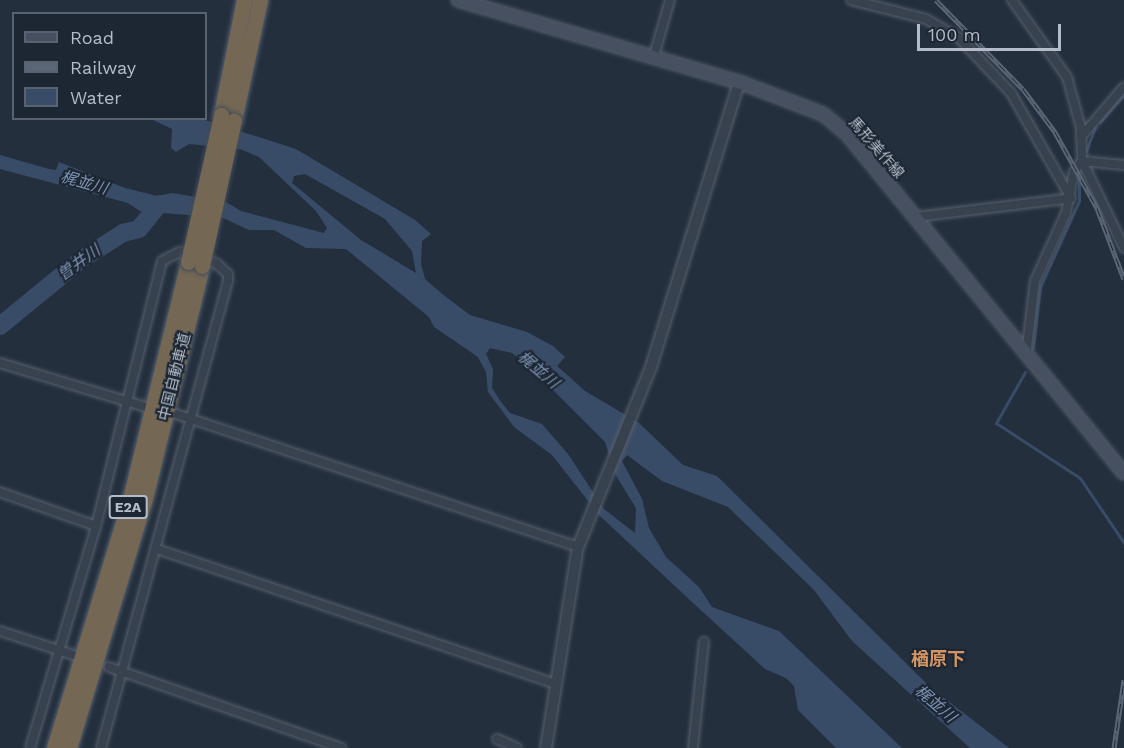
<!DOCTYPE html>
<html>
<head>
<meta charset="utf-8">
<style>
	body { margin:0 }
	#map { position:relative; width:1124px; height:748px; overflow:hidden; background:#242f3e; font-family:"Work Sans","Noto Sans JP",sans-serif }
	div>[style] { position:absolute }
	.water>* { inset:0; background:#394c67 }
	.stream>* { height:3px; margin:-1.5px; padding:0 1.5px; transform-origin:1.5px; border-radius:1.5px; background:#394c67 }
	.river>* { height:18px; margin:-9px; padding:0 9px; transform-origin:9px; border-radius:9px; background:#394c67 }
	.roads { filter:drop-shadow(0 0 2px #565f6c) drop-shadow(0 0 2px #565f6c) }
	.minor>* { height:8px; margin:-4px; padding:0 4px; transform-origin:4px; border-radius:4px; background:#38414e }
	.tertiary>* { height:10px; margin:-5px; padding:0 5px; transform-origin:5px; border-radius:5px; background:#38414e }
	.secondary>* { height:12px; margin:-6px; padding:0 6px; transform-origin:6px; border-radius:6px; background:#465061 }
	.motorway>* { height:15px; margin:-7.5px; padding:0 7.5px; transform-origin:7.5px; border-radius:7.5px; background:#746855 }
	.rail>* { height:5px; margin-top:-2.5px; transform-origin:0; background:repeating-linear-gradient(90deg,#1d2633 0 9px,#5a6575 0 18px); box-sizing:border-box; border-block:2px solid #5a6575 }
	.bridges { filter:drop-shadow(0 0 2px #434c59) drop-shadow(0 0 2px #434c59) }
	.motorway-bridge>* { height:15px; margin:-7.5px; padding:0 7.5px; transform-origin:7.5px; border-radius:7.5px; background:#746855 }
	span { translate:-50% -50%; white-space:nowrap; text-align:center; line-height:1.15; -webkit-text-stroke:4.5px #1d2633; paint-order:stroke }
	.shield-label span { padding:2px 4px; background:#1d2633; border:2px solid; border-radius:4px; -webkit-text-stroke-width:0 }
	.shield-label { font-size:14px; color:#b4bcc9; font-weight:700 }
	.street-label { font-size:15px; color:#b4bcc9 }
	.water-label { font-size:16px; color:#7c92b1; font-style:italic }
	.quarter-label { font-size:18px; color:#d59563; font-weight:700 }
	.legend { position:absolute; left:12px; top:12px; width:195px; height:108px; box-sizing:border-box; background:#1d2633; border:2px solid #59626f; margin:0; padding:8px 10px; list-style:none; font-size:18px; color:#b4bcc9 }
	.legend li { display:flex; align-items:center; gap:12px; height:30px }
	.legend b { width:30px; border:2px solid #59626f }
	.scale { position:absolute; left:917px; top:24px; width:144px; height:27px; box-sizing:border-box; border:3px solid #b4bcc9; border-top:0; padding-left:8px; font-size:18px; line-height:21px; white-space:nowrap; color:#b4bcc9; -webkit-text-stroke:4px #1d2633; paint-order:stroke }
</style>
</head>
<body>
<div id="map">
	<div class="water">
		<div style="clip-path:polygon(evenodd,151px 119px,202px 119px,296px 149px,415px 220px,431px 234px,422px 241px,421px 264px,425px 279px,441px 293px,470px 315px,527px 332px,553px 346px,565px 357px,557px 366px,585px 391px,639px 423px,683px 465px,717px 476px,930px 687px,1009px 748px,970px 748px,852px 641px,814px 590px,728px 507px,662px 481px,627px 455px,622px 461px,642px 499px,649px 528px,666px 557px,699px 587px,712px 607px,779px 631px,902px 748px,836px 748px,798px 710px,794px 686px,786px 678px,765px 669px,692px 602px,600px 516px,552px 455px,514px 427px,488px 392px,486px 372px,478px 357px,434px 327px,429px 317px,346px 249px,306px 248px,274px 230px,249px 230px,223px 218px,140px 211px,128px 203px,0 169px,0 155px,49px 169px,56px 170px,59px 162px,125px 188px,157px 196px,172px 193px,226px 202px,241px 211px,324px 233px,327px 228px,316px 211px,259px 157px,240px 149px,189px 144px,176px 152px,171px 148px,172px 129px,151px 119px,305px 174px,385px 219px,412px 251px,416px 273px,361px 240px,292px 183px,294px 176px,305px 174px,151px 119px,490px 348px,512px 353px,529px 366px,605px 442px,615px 474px,636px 508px,635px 533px,604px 509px,568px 454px,542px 424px,510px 413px,501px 402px,492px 388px,493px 369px,486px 354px,490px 348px)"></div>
	</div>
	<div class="stream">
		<div style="left:1100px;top:122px;width:37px;rotate:-49deg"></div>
		<div style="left:1086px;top:151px;width:26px;rotate:-69deg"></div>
		<div style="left:1033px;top:348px;width:61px;rotate:-83.5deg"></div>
		<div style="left:1040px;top:287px;width:94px;rotate:-65.6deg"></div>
		<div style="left:1079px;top:201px;width:22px;rotate:-90deg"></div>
		<div style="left:1025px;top:372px;width:59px;rotate:119.6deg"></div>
		<div style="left:996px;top:423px;width:100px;rotate:33.2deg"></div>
		<div style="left:1080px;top:478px;width:78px;rotate:55.9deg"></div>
	</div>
	<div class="river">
		<div style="left:0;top:326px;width:106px;rotate:-39.3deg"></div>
		<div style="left:82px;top:259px;width:49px;rotate:-32.4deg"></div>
		<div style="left:123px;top:233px;width:16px;rotate:-14deg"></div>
		<div style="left:139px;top:229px;width:32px;rotate:-51deg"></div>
	</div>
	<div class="roads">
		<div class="minor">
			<div style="left:851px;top:0;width:77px;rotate:14.2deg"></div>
			<div style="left:926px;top:19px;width:38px;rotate:30deg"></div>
			<div style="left:959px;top:38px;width:76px;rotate:46.6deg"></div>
			<div style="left:1011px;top:93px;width:121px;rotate:60.3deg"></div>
			<div style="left:1012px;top:0;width:95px;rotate:54.5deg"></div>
			<div style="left:1067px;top:77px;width:53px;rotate:74.6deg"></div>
			<div style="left:1081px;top:128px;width:33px;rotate:88deg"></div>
			<div style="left:1082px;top:161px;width:97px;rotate:64.2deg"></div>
			<div style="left:654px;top:56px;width:58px;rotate:-74.1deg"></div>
			<div style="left:1081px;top:137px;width:66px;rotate:-49.3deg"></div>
			<div style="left:915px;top:217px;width:157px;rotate:-6.9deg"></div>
			<div style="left:1026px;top:355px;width:75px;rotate:-83.1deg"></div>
			<div style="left:1035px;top:281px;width:75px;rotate:-65.5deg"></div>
			<div style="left:1066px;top:213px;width:42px;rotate:-79deg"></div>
			<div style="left:1074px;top:172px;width:14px;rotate:-54deg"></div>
			<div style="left:1082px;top:161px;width:42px;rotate:5.4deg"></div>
			<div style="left:0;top:363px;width:152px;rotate:16.8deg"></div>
			<div style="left:176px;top:414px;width:423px;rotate:18.3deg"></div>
			<div style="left:0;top:492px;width:102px;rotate:19.5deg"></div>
			<div style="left:157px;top:549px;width:421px;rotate:18.7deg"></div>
			<div style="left:0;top:631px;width:78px;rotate:18deg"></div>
			<div style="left:109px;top:667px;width:246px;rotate:19.2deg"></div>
			<div style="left:497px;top:739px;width:22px;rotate:24deg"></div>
			<div style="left:30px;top:748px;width:232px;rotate:-73.4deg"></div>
			<div style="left:96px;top:526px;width:273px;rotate:-76deg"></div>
			<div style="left:162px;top:261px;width:20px;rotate:-27deg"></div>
			<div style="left:180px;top:252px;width:38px;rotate:17deg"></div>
			<div style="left:216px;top:263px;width:16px;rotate:43deg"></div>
			<div style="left:228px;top:274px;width:7px;rotate:90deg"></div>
			<div style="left:228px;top:281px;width:484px;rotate:105.2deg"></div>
			<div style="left:693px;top:748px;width:107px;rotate:-84.1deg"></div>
		</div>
		<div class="tertiary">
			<div style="left:546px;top:748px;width:204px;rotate:-81deg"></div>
			<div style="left:578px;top:547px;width:194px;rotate:-67.9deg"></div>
			<div style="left:651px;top:367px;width:298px;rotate:-72.8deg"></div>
		</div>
		<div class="secondary">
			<div style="left:458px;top:0;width:293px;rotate:16.3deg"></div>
			<div style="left:739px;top:82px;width:90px;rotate:20.9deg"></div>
			<div style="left:823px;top:114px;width:33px;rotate:40deg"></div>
			<div style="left:848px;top:135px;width:436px;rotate:50.8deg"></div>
		</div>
		<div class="motorway">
			<div style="left:221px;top:115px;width:117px;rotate:-78.7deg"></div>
			<div style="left:234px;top:120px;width:123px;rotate:-77.8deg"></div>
			<div style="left:54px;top:748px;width:260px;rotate:-73deg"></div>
			<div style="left:130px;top:499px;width:244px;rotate:-76.2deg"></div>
			<div style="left:69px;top:748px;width:261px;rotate:-73.1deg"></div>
			<div style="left:145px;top:498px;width:239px;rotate:-76.2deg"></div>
		</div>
	</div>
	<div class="rail">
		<div style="left:936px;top:0;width:124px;rotate:45.7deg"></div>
		<div style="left:1023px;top:89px;width:54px;rotate:53.3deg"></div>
		<div style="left:1055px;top:132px;width:87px;rotate:61.1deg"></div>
		<div style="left:1097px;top:208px;width:76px;rotate:69.2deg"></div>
		<div style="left:1114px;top:748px;width:69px;rotate:-81.6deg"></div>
	</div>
	<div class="bridges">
		<div class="motorway-bridge">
			<div style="left:188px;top:262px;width:151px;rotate:-77.3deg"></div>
			<div style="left:202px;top:266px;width:149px;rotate:-77.6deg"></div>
		</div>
	</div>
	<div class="shield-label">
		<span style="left:128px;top:507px">E2A</span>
	</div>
	<div class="street-label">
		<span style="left:876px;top:148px;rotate:49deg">馬形美作線</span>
		<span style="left:175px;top:377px;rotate:-76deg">中国自動車道</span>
	</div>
	<div class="water-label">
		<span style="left:84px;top:183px;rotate:16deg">梶並川</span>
		<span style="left:79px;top:263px;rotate:-36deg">曽井川</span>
		<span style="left:538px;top:370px;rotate:40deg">梶並川</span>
		<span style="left:935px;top:704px;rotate:41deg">梶並川</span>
	</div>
	<div class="quarter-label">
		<span style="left:938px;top:659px">楢原下</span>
	</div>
	<ul class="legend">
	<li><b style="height:8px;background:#465061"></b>Road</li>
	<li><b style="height:8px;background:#5a6575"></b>Railway</li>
	<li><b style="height:16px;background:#394c67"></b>Water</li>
	</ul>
	<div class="scale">100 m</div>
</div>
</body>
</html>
